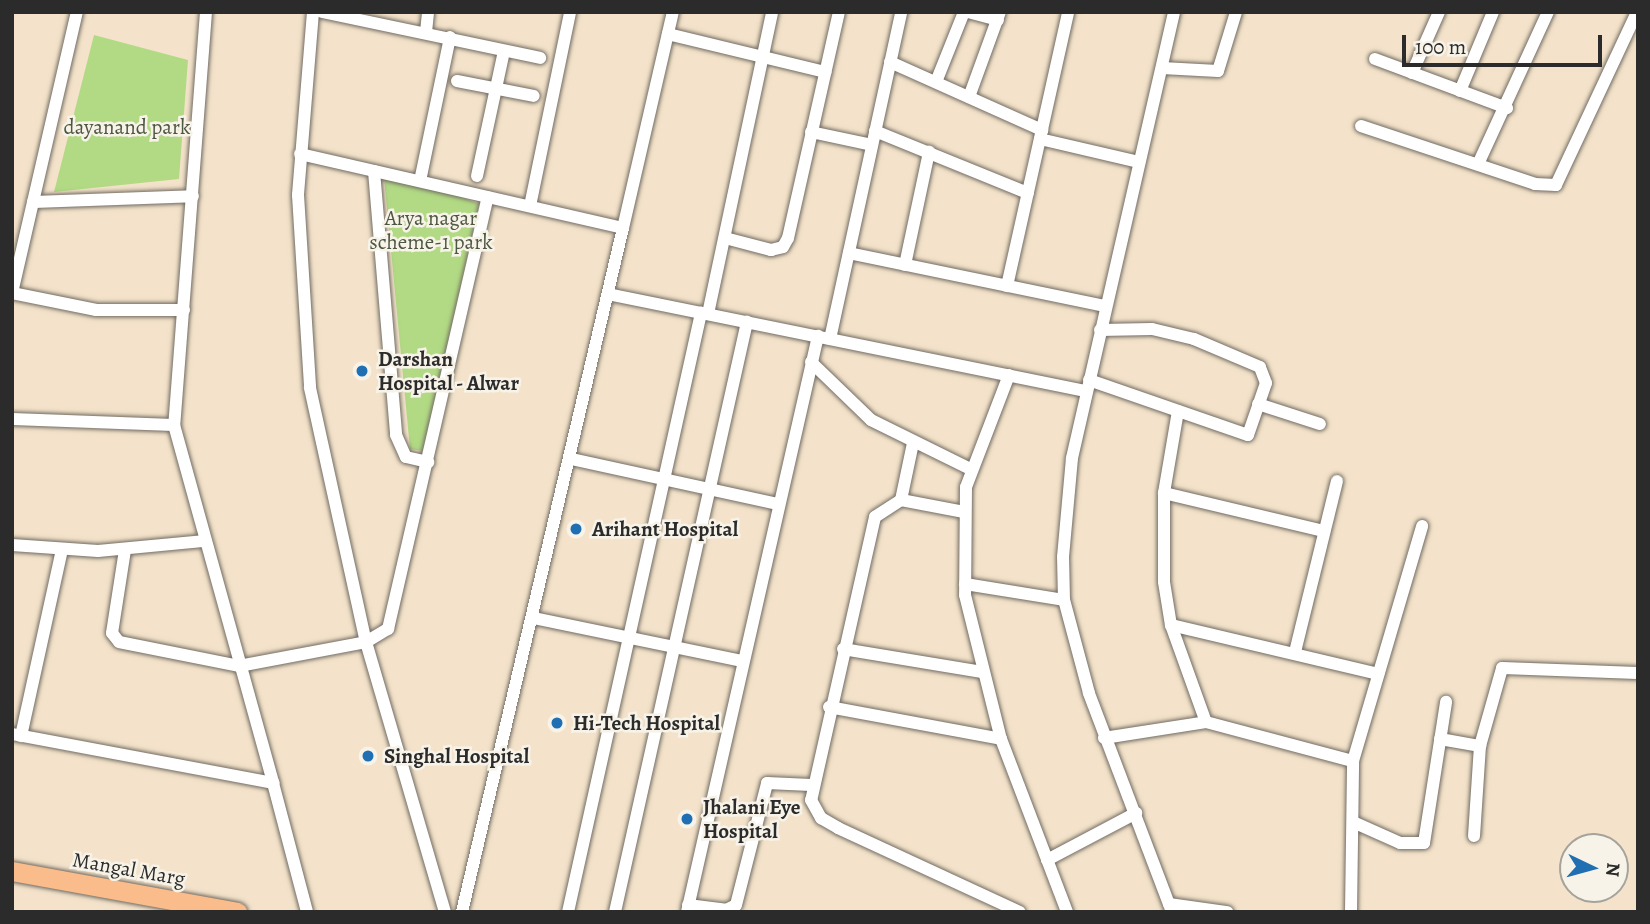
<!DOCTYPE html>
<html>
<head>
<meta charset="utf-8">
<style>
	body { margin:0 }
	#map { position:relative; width:1650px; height:924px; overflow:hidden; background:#f4e3ca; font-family:Alegreya,serif }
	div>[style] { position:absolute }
	.green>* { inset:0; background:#b2da84 }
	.roads { filter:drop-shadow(0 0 2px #716b63) drop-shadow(0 0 2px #716b63) }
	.minor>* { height:12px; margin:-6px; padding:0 6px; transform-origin:6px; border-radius:6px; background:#fff }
	.primary>* { height:19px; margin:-9.5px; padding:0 9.5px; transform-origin:9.5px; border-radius:9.5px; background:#f9bc8a }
	.dots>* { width:19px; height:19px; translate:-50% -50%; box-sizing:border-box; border:4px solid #f7f3e8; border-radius:50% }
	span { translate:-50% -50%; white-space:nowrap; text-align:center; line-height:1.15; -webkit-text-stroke:5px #f7f3e8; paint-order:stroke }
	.park-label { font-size:21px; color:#4d5741 }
	.poi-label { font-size:21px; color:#2b2b2b; font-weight:700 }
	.left { translate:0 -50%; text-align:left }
	.street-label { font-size:21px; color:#2b2b2b }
	.frame { position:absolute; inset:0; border:14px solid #2b2b2b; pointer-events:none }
	.north { position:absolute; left:1559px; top:833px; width:70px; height:70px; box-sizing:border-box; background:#f7f3e8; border:2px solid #a5a39c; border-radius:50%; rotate:95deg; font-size:19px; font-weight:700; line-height:28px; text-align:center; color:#2b2b2b }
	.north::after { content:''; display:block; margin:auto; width:24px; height:32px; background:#1f6fb2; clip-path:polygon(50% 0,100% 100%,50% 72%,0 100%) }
	.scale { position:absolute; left:1402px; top:35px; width:200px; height:32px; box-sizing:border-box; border:4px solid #2b2b2b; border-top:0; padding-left:9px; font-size:21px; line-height:24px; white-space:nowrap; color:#2b2b2b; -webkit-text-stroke:5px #f7f3e8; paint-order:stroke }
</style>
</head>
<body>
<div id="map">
	<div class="green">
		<div style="clip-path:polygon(94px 35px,188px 60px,179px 179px,54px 192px)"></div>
		<div style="clip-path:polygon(384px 177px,420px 181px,479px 204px,424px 451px,410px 449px)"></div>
	</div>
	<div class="roads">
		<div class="minor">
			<div style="left:206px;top:12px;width:414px;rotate:94.4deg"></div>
			<div style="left:174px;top:425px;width:371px;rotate:74.5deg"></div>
			<div style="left:313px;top:12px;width:184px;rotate:94.7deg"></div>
			<div style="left:298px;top:195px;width:193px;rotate:86.4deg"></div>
			<div style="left:310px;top:388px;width:260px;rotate:77.6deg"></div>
			<div style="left:366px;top:642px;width:281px;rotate:73.7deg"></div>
			<div style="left:322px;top:12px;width:223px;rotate:11.9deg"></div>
			<div style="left:968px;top:12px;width:31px;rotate:15deg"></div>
			<div style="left:426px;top:32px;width:20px;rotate:-84deg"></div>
			<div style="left:668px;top:34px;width:162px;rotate:13.6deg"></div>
			<div style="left:1375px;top:59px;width:141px;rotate:20.4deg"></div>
			<div style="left:890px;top:62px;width:167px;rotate:24.1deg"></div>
			<div style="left:1162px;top:68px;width:56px;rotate:3.1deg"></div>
			<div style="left:1218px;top:71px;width:62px;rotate:-73deg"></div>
			<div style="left:1412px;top:73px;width:67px;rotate:-66.1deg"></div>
			<div style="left:457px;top:81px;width:78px;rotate:11deg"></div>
			<div style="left:936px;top:82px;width:75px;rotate:-68.2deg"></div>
			<div style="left:1460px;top:91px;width:86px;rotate:-67.3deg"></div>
			<div style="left:969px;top:97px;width:90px;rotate:-70deg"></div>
			<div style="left:1361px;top:126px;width:183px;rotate:18.4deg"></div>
			<div style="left:1535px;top:184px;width:21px;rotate:3deg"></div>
			<div style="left:1556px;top:185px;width:191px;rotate:-64.9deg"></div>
			<div style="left:875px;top:131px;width:165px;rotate:22.1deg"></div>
			<div style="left:811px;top:132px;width:62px;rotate:12deg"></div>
			<div style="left:1040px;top:139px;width:102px;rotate:13.1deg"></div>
			<div style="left:300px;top:154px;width:331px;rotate:12.9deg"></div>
			<div style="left:623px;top:228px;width:703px;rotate:103.25deg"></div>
			<div style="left:1479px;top:162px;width:165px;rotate:-65.3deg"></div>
			<div style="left:374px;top:171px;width:265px;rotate:85.2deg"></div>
			<div style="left:396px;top:435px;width:24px;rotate:66deg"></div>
			<div style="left:406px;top:457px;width:23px;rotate:13deg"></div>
			<div style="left:477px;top:176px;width:128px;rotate:-77.8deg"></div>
			<div style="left:420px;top:181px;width:147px;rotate:-78.2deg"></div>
			<div style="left:33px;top:202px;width:160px;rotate:-2.1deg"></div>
			<div style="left:530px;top:206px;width:198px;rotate:-78.3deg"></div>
			<div style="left:623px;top:228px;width:222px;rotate:-77deg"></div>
			<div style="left:725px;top:238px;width:48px;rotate:14.6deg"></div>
			<div style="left:771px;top:250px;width:12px;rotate:-14deg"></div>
			<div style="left:783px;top:247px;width:10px;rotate:-61deg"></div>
			<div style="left:788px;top:238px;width:232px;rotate:-77.3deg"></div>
			<div style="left:849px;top:253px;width:262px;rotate:11.7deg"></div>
			<div style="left:905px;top:265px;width:116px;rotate:-78deg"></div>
			<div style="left:1007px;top:286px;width:281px;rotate:-77.4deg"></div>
			<div style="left:12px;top:293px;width:288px;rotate:-77deg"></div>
			<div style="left:12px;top:293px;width:86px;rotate:11.4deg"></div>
			<div style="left:96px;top:310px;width:88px"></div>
			<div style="left:608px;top:294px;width:488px;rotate:11.5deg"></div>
			<div style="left:708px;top:314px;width:309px;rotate:-78deg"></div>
			<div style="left:830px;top:339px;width:335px;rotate:-77.7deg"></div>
			<div style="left:811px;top:362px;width:83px;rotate:44deg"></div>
			<div style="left:871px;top:420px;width:110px;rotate:26.3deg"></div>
			<div style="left:1009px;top:375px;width:120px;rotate:111deg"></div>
			<div style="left:966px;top:487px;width:108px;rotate:90.5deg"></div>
			<div style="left:965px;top:595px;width:148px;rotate:76deg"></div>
			<div style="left:1001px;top:739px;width:185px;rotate:69.1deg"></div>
			<div style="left:1089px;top:380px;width:168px;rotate:19.1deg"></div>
			<div style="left:1248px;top:435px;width:55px;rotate:-70.9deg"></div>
			<div style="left:1266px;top:383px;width:17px;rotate:-111deg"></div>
			<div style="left:1260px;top:367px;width:72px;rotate:-157deg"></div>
			<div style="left:1194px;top:339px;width:43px;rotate:-166.6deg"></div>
			<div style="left:1152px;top:329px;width:52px;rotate:178.9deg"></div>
			<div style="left:1258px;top:404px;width:65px;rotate:17.9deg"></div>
			<div style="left:1178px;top:411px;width:83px;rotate:99.7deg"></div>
			<div style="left:1164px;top:493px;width:89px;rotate:90deg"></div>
			<div style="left:1164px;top:582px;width:44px;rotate:80.8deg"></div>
			<div style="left:1171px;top:625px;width:103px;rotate:70.2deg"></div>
			<div style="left:12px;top:419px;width:162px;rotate:2.1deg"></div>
			<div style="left:571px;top:459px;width:212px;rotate:12.3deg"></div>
			<div style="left:1164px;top:493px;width:164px;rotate:13.4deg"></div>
			<div style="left:901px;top:500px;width:58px;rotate:-78.1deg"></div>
			<div style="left:964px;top:512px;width:64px;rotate:-169.2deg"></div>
			<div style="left:901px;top:500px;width:31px;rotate:147deg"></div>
			<div style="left:875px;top:517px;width:290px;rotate:102.7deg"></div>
			<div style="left:811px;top:800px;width:21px;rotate:61deg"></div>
			<div style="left:821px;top:818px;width:20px;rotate:30deg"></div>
			<div style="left:838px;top:828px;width:200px;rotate:24.8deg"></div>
			<div style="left:12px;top:545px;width:86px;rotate:4deg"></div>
			<div style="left:98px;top:551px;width:105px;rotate:-5.4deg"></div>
			<div style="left:125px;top:550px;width:84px;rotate:98.9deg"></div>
			<div style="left:112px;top:633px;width:11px;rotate:52deg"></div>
			<div style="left:119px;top:642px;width:122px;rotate:11.3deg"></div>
			<div style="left:239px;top:666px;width:129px;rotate:-10.7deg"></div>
			<div style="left:366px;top:642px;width:26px;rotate:-31deg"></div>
			<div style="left:388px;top:629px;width:443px;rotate:-77deg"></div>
			<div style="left:965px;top:584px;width:100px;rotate:9.2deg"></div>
			<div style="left:534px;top:618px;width:212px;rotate:11.7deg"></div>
			<div style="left:1171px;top:625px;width:213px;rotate:13.3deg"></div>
			<div style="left:843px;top:649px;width:141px;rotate:9.4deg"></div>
			<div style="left:1295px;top:652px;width:176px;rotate:-76.2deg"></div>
			<div style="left:829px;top:707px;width:175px;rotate:10.5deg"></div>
			<div style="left:12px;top:734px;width:266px;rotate:10.6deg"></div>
			<div style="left:273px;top:783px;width:133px;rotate:75.2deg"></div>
			<div style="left:21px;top:736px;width:191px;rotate:-77.6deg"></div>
			<div style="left:1104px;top:738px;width:103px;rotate:-8.9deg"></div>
			<div style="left:1206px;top:722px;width:152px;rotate:14.9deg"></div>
			<div style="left:1353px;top:761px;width:245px;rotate:-73.6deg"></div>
			<div style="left:1440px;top:739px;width:41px;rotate:9.9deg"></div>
			<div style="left:1353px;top:822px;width:51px;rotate:24.1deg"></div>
			<div style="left:1400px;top:843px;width:24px"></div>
			<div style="left:1424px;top:843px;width:143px;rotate:-81.1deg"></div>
			<div style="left:1474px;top:836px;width:90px;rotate:-86.2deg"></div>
			<div style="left:1480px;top:746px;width:81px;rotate:-74.2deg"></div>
			<div style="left:1502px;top:668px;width:136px;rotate:2.1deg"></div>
			<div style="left:1047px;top:860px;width:101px;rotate:-27.8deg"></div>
			<div style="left:1169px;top:904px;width:59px;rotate:7.9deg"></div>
			<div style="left:688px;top:905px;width:38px;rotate:7deg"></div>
			<div style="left:726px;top:910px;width:11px;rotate:-27deg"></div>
			<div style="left:736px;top:905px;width:126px;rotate:-75.7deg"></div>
			<div style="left:767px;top:783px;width:44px;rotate:2.6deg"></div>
			<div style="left:568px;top:912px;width:614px;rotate:-77.48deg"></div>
			<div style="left:615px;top:912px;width:605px;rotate:-77.39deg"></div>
			<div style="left:687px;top:912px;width:591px;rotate:-77.19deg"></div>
			<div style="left:1172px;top:912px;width:234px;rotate:-110.8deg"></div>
			<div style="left:1089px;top:693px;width:96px;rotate:-105deg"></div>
			<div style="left:1064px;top:600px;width:43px;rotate:-91.3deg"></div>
			<div style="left:1063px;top:557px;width:99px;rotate:-84.8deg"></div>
			<div style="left:1072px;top:458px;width:458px;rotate:-77.1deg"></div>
			<div style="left:1351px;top:912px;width:151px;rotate:-89.2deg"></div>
		</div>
		<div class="primary">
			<div style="left:12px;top:871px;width:229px;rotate:10.3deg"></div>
		</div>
	</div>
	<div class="dots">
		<div style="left:362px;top:371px;background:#1f6fb2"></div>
		<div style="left:576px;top:529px;background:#1f6fb2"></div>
		<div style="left:557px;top:723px;background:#1f6fb2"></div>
		<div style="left:368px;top:756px;background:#1f6fb2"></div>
		<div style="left:687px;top:819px;background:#1f6fb2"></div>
	</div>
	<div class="park-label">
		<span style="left:127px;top:127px">dayanand park</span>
		<span style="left:431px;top:230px">Arya nagar<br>scheme-1 park</span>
	</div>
	<div class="poi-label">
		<span class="left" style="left:378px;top:371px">Darshan<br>Hospital - Alwar</span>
		<span class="left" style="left:592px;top:529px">Arihant Hospital</span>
		<span class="left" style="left:573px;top:723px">Hi-Tech Hospital</span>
		<span class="left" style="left:384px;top:756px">Singhal Hospital</span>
		<span class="left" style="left:703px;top:819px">Jhalani Eye<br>Hospital</span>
	</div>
	<div class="street-label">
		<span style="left:129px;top:869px;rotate:10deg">Mangal Marg</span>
	</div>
	<div class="frame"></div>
	<div class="north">N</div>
	<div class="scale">100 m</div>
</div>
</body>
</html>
